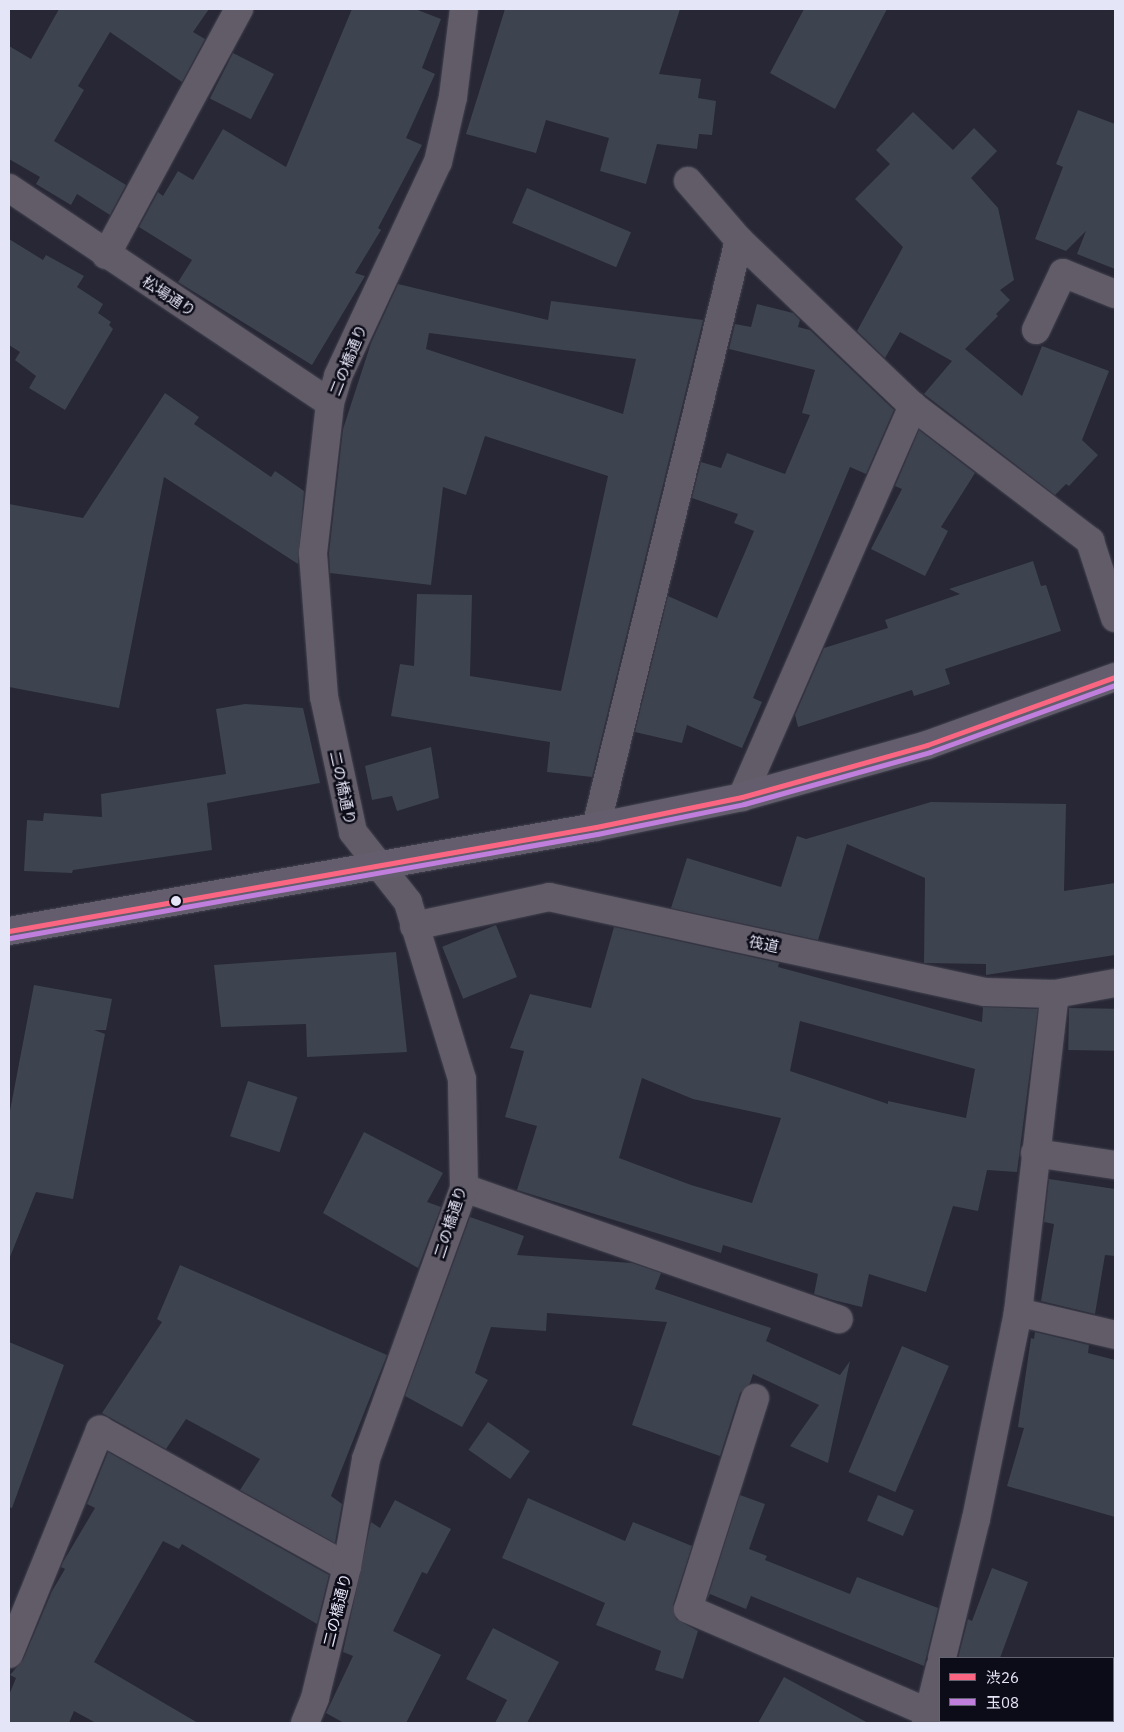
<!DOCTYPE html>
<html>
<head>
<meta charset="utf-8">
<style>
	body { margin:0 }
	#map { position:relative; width:1124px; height:1732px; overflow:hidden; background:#272736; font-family:"IBM Plex Sans","Noto Sans JP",sans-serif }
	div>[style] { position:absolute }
	.building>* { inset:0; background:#3e4350; transform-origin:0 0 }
	.roads { filter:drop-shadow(0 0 1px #43434f) drop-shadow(0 0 1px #43434f) }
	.minor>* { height:28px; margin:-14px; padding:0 14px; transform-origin:14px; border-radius:14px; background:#625c68 }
	.major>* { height:28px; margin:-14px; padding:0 14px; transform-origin:14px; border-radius:14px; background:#635d6d }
	.bus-1>* { height:5px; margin:-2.5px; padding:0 2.5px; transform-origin:2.5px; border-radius:2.5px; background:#fa6682 }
	.bus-2>* { height:5px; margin:-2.5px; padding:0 2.5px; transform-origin:2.5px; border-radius:2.5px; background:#c07fdc }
	.dots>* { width:14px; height:14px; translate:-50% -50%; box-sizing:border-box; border:2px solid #0c0c18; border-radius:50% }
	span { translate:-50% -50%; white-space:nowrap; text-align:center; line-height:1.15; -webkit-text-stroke:5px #0c0c18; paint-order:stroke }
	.street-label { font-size:15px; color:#e5e5f8 }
	.frame { position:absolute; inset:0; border:10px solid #e5e5f8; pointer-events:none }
	.legend { position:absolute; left:939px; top:1657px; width:175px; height:65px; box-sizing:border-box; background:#0c0c18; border:1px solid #636372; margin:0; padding:6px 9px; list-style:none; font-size:15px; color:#e5e5f8 }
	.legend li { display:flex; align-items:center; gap:10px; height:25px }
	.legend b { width:25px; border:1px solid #636372 }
</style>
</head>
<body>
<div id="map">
	<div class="building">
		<div style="clip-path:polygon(59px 9px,209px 9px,193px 32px,205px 39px,182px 82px,110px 32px,78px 86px,84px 90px,54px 141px,126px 185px,110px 215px,77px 194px,71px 205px,36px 184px,40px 177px,9px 159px,9px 46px,31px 59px)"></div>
		<div style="clip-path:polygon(352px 9px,415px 9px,441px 19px,422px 68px,435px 74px,406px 138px,422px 145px,378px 228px,381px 230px,355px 273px,365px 276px,312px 365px,178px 282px,192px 260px,139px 227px,158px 192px,163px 196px,178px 171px,193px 180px,223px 129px,286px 167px)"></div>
		<div style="clip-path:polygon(505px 9px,680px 9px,659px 74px,701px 79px,698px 98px,716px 101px,712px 135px,699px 134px,697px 149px,657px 144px,646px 184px,600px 171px,609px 138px,546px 120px,536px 153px,466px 134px)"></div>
		<div style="clip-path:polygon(804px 9px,887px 9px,835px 109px,770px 73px)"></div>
		<div style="left:233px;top:53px;width:46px;height:51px;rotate:27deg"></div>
		<div style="clip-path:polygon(1078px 110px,1115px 124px,1115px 269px,1077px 254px,1086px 231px,1066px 251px,1035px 239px,1063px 167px,1056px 164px)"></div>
		<div style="clip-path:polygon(913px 112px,953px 150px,974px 128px,997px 151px,971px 178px,998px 208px,1014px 280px,1000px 290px,1010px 300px,996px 314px,998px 316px,965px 349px,1022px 396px,1042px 346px,1109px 371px,1082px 440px,1098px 455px,1069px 486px,1066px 484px,1055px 495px,924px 394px,952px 361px,900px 332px,885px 358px,857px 331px,903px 247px,855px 199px,890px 164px,876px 150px)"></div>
		<div style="left:527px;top:188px;width:113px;height:38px;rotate:23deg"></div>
		<div style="clip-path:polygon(9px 239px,43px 260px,46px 255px,84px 276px,77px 287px,103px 304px,98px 313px,111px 322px,109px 325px,113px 329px,65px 410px,29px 388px,36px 376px,15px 360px,20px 352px,9px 345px)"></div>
		<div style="clip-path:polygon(evenodd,398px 284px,548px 320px,551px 301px,703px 320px,592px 777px,547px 772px,550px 742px,391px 716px,400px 664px,414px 666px,417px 594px,472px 595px,470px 676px,561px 691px,608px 476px,485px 436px,466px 495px,443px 487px,431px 585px,330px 573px,329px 553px,343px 429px,371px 343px,398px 284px,429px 333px,636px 359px,623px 414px,426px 349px,429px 333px)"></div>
		<div style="clip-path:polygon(757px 304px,793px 313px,800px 320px,798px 327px,810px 330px,894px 410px,866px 474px,850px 467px,753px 698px,762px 702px,742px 748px,687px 725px,682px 743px,635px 732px,668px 596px,717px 618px,754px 531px,734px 523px,738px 514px,692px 498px,701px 462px,721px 468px,727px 453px,785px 474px,810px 415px,802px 413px,815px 370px,729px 349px,735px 324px,751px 327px)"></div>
		<div style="clip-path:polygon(165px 393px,199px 417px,194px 424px,271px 477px,275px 471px,304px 491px,298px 564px,164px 477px,119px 708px,9px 687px,9px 504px,83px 518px)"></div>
		<div style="clip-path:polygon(919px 430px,975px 473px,941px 527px,948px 531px,925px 576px,871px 549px,902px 489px,895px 486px)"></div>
		<div style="clip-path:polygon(1033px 561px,1041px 586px,1046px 585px,1061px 631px,945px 669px,950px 684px,914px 696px,912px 690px,798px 727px,795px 715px,824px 648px,888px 628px,885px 620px,960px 594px,949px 589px)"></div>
		<div style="clip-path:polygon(245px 704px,303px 708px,320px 783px,207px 803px,212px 850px,73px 870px,72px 873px,24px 871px,27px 820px,43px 821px,44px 813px,102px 817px,101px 794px,226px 774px,216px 709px)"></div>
		<div style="clip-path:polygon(431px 747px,439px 798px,397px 811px,392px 796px,372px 800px,365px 766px)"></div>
		<div style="clip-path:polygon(931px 802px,1066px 804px,1064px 891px,1115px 883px,1115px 955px,986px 975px,986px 964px,924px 963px,925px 878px,847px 844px,818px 940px,671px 908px,687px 858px,781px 887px,797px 836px,806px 839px)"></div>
		<div style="left:496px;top:925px;width:56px;height:58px;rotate:68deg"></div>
		<div style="clip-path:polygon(evenodd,614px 927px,779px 963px,778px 967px,982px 1022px,983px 1007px,1038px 1009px,1017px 1172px,987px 1170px,978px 1211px,953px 1206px,926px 1292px,869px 1274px,862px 1307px,833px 1300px,814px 1294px,818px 1274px,723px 1245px,721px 1253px,517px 1190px,537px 1126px,505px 1117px,524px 1051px,510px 1048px,530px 994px,591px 1008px,614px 927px,800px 1021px,975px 1069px,966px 1118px,888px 1101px,888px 1104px,790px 1071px,800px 1021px,614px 927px,642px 1078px,693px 1099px,781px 1118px,752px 1203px,691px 1185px,619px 1158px,642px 1078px)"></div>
		<div style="clip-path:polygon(396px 952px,407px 1052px,307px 1057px,306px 1024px,221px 1027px,214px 965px)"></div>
		<div style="clip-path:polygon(34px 985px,112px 999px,106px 1030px,94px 1030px,105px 1034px,73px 1199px,36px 1192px,10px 1257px,9px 1116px)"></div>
		<div style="left:1069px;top:1008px;width:46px;height:42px;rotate:1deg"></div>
		<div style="left:248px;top:1081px;width:52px;height:58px;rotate:18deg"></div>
		<div style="clip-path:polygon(364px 1132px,443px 1173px,427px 1202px,441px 1207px,418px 1268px,323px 1213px)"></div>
		<div style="clip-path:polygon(1049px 1179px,1115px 1189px,1115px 1256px,1105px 1255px,1095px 1314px,1041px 1301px,1054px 1224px,1044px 1222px)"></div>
		<div style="clip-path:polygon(470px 1217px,524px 1236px,517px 1255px,632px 1263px,661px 1273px,655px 1289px,771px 1328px,766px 1341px,840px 1375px,850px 1361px,828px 1463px,790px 1446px,819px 1405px,753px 1374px,750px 1383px,740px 1393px,720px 1456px,632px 1425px,667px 1322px,547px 1313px,546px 1331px,491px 1327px,475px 1373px,488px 1380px,462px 1427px,405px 1396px)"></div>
		<div style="clip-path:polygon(180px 1265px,387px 1355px,331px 1496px,342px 1504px,335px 1543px,240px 1490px,260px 1459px,186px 1419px,166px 1449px,102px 1413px,162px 1322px,157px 1319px)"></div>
		<div style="clip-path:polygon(1035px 1332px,1089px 1345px,1088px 1353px,1115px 1360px,1115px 1517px,1007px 1486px,1024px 1428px,1018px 1427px,1031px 1338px,1034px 1339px)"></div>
		<div style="clip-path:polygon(9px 1342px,64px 1365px,12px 1508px,9px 1507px)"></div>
		<div style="left:902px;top:1346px;width:51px;height:137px;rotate:23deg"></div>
		<div style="left:488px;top:1422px;width:51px;height:34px;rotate:35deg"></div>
		<div style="clip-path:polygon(108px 1452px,329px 1575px,317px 1624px,182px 1544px,179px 1549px,163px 1541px,94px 1662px,198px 1723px,96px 1723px,74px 1711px,69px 1723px,9px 1723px,9px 1695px,16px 1678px,10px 1675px,23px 1660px,52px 1591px,65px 1569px,61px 1567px,63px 1562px,95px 1508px,87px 1504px)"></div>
		<div style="clip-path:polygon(740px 1495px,765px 1504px,749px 1549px,767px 1556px,765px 1560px,850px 1594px,857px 1577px,938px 1608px,924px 1666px,751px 1596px,746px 1609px,710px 1594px,707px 1600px)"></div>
		<div style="left:878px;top:1495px;width:39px;height:28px;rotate:23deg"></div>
		<div style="clip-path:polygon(528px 1498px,625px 1541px,633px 1522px,692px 1546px,673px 1605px,676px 1619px,698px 1631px,683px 1679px,655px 1670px,661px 1651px,596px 1625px,605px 1603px,502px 1558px)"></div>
		<div style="clip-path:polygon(395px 1500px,451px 1529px,427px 1574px,422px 1572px,393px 1631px,441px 1655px,406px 1723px,344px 1723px,326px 1713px,353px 1656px,343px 1652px,371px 1522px,380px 1528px)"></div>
		<div style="clip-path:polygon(992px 1568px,1028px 1582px,1000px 1658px,958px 1658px,968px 1619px,972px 1621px)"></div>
		<div style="clip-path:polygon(493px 1628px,559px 1662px,527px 1723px,495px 1723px,507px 1700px,466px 1679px)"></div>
		<div style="clip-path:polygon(784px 1677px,868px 1723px,758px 1723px)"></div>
	</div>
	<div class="roads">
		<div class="minor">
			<div style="left:688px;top:181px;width:78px;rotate:49.2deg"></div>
			<div style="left:9px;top:188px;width:386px;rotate:33.8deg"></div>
			<div style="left:106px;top:255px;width:280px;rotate:-61.6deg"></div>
			<div style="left:1036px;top:330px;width:63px;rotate:-64.7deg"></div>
			<div style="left:1063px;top:273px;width:56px;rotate:22deg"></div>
			<div style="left:742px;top:797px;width:427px;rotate:-66.4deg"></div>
			<div style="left:596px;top:827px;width:604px;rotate:-76.31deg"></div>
			<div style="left:739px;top:240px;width:240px;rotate:43.7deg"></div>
			<div style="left:913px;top:406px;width:223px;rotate:37.3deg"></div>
			<div style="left:1090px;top:541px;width:81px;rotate:72deg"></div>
			<div style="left:414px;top:926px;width:138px;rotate:-12.1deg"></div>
			<div style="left:549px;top:897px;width:446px;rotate:12.3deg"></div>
			<div style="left:985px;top:992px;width:70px;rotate:1.6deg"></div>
			<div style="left:1055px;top:994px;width:61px;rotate:-10.4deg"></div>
			<div style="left:1035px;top:1153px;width:81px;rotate:8.5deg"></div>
			<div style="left:464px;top:1188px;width:397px;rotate:19.3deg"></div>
			<div style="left:1018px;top:1312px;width:100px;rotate:13.3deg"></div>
			<div style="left:755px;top:1398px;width:221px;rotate:107.6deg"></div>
			<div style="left:688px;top:1609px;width:262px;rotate:23.3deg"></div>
			<div style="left:9px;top:1654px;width:242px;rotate:-67.9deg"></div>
			<div style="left:100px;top:1430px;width:282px;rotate:29deg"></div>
			<div style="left:942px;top:1658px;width:143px;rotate:-76.3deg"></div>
			<div style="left:976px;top:1519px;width:211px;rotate:-78.5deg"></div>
			<div style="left:1018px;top:1312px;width:320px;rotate:-83.4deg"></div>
			<div style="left:1113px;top:1699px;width:6px;rotate:-72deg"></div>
			<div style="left:305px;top:1723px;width:27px;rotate:-68deg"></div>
			<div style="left:315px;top:1698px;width:135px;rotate:-76.3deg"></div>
			<div style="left:347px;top:1567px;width:110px;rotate:-80deg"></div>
			<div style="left:366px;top:1459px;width:288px;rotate:-70.1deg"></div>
			<div style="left:464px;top:1188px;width:109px;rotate:-91.1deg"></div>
			<div style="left:462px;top:1079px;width:185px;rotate:-107deg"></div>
			<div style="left:408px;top:902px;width:89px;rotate:-128.2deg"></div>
			<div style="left:353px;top:832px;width:138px;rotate:-102.1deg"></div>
			<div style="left:324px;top:697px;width:144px;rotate:-94.4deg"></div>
			<div style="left:313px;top:553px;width:151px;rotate:-83.5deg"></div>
			<div style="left:330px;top:403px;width:28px;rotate:-73deg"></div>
			<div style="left:338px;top:376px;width:236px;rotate:-65deg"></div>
			<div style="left:438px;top:162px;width:67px;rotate:-77deg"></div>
			<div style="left:453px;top:97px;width:89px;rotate:-82.9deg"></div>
			<div style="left:926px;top:1723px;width:58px;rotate:-76deg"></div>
			<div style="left:1102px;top:1723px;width:2px;rotate:-63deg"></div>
		</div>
		<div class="major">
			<div style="left:9px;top:931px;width:596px;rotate:-10.05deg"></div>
			<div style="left:596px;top:827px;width:149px;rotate:-11.6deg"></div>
			<div style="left:742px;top:797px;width:192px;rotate:-15.7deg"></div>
			<div style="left:927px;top:745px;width:200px;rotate:-19.9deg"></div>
		</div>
	</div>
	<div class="bus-1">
		<div style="left:9px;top:931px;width:596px;rotate:-10.05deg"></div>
		<div style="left:596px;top:827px;width:149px;rotate:-11.6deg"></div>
		<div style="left:742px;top:797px;width:192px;rotate:-15.7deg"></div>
		<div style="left:927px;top:745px;width:200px;rotate:-19.9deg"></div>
	</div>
	<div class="bus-2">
		<div style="left:10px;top:938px;width:596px;rotate:-10.05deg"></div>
		<div style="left:597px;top:834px;width:150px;rotate:-11.5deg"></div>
		<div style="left:744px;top:804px;width:193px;rotate:-15.6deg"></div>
		<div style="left:930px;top:752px;width:197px;rotate:-19.9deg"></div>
	</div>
	<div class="dots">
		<div style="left:176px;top:901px;background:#e5e5f8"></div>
	</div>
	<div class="street-label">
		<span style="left:169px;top:296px;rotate:33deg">松場通り</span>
		<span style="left:348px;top:360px;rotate:-68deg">二の橋通り</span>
		<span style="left:343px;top:788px;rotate:78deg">二の橋通り</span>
		<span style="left:764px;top:944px;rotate:12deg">筏道</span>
		<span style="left:450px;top:1222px;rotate:-72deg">二の橋通り</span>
		<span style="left:337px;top:1610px;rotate:-76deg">二の橋通り</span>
	</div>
	<div class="frame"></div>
	<ul class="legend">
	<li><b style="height:6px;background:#fa6682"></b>渋26</li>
	<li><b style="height:6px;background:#c07fdc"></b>玉08</li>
	</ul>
</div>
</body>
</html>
